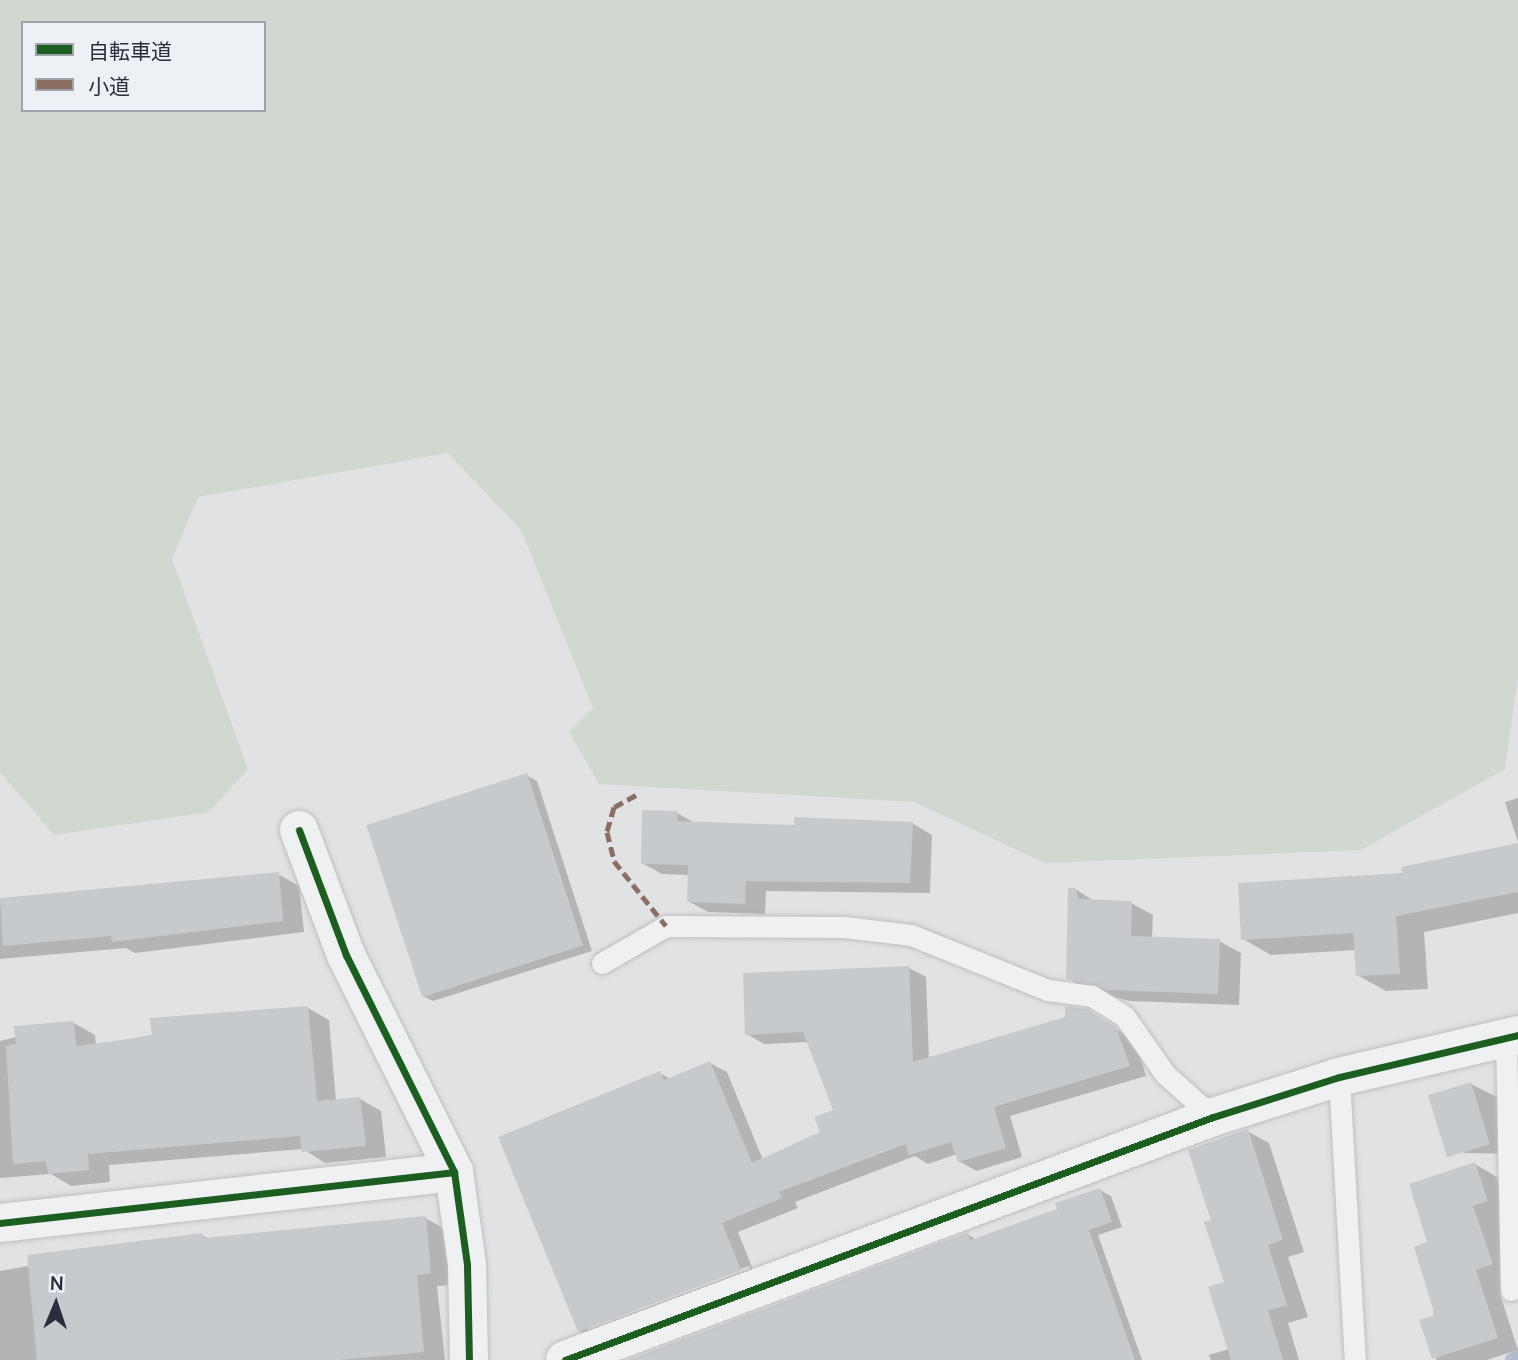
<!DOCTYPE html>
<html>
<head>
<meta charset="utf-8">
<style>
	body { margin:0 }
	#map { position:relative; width:1518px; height:1360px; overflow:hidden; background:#e0e2e4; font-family:Manrope,"Noto Sans JP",sans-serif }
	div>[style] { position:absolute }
	.green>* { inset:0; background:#d0d8d0 }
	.shadow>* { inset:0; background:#0003 }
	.stream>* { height:14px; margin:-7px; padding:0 7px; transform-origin:7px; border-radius:7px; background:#b0bccd }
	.building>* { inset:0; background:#c7cacd; transform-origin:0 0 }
	.roads { filter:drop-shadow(0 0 2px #bdbfc1) drop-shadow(0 0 2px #bdbfc1) }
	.lane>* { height:21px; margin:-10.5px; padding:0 10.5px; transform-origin:10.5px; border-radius:10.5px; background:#eff0f2 }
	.street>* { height:38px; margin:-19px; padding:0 19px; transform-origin:19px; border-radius:19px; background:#eff0f2 }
	.quiet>* { height:5px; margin-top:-2.5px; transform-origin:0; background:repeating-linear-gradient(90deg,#8d6e63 0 10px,transparent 0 15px) }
	.cycleway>* { height:7px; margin:-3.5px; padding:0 3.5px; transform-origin:3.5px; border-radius:3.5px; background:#1b5e20 }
	span { translate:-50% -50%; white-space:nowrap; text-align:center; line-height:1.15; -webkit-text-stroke:5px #edf0f4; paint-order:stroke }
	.legend { position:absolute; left:21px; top:21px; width:245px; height:91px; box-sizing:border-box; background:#edf0f4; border:2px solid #9fa2aa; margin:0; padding:9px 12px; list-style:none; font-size:21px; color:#292e3c }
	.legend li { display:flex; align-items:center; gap:14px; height:35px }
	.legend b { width:35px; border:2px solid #9fa2aa }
	.north { position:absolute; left:21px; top:1269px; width:70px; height:70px; -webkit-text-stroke:5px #edf0f4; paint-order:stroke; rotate:2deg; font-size:19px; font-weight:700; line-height:28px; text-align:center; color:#292e3c }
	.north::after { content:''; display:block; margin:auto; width:24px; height:32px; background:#292e3c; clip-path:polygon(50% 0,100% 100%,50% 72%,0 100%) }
</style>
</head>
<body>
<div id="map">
	<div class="green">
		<div style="clip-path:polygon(evenodd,0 0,1518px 0,1518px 676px,1505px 769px,1361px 850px,1045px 863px,914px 802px,599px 784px,569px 732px,593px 708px,521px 530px,448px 453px,198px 497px,172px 559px,248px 769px,209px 812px,54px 835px,0 772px,0 0,23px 23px,264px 23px,264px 110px,23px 110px,23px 23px)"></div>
	</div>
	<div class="shadow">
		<div style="clip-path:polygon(526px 775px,537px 781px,592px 951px,433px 1001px,423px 996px)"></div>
		<div style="clip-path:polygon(1518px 798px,1518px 842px,1505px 802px)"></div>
		<div style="clip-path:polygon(677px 813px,695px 823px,796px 827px,912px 823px,932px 835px,930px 893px,766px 891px,765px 914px,708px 912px,688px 901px,689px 875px,662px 874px,642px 863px)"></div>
		<div style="clip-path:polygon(278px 874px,299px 886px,304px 932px,135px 953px,126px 948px,0 959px,0 900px)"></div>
		<div style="clip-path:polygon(1518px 887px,1518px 913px,1424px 932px,1428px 989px,1386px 991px,1357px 975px,1356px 950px,1271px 955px,1243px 939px)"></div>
		<div style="clip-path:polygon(1075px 889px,1096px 902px,1131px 903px,1153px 915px,1152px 938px,1219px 941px,1241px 953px,1239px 1005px,1130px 1001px,1089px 991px,1068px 978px)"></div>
		<div style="clip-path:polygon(evenodd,909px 968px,926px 977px,929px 1059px,1105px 1021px,1136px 1043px,1146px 1076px,1010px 1116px,1022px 1157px,976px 1171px,959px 1161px,957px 1154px,928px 1164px,915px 1156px,795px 1202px,798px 1208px,738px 1232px,757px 1280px,596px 1341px,579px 1331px,660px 1073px,670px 1079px,710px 1063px,727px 1072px,763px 1160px,822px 1133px,835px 1111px,808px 1042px,764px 1044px,747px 1034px,909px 968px,749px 1266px,750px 1269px,588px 1330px,588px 1326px,749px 1266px)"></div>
		<div style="clip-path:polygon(308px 1008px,329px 1020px,336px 1101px,360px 1099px,381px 1111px,386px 1157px,325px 1163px,303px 1149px,109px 1165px,110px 1182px,71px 1186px,51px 1174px,0 1178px,0 1041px,74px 1023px,95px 1035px,96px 1045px)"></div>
		<div style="clip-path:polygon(1471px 1084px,1515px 1106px,1516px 1154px,1465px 1153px,1443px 1140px)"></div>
		<div style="clip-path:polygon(1247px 1131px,1269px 1143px,1304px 1252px,1288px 1257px,1308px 1317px,1288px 1323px,1299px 1360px,1211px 1360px,1209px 1355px,1229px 1349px,1226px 1283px,1213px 1222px)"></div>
		<div style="clip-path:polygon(1475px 1164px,1497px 1177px,1518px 1240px,1518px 1293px,1500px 1294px,1518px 1350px,1487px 1360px,1436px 1360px,1430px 1244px)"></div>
		<div style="clip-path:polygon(1100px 1190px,1111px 1196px,1122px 1227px,1098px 1235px,1142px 1360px,632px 1360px,967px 1234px,977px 1240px,1060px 1210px)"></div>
		<div style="clip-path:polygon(425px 1218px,447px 1230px,452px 1285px,437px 1286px,445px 1360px,0 1360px,0 1271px,202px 1235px,209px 1239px)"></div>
	</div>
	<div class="stream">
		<div style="left:1512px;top:1360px;width:7px;rotate:-27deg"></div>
	</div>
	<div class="building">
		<div style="left:527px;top:773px;width:181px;height:169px;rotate:72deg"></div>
		<div style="clip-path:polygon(642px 810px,677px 811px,677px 821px,794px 825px,794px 817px,913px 822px,910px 883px,746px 881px,745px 904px,687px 902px,688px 865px,641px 864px)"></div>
		<div style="clip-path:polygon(1518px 843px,1518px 892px,1396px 916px,1400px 974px,1356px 976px,1353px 933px,1241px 940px,1238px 883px,1402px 873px,1401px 867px)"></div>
		<div style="clip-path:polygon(279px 872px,283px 921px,112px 942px,111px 936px,3px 946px,0 898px)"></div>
		<div style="clip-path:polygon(1068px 888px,1075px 888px,1079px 899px,1132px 901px,1131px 936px,1220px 939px,1218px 994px,1107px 990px,1066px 979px)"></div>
		<div style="clip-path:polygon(909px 966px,913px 1062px,1065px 1017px,1065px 1006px,1087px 1009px,1116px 1027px,1130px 1066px,994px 1107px,1006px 1148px,958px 1162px,951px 1142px,909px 1155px,906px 1144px,779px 1192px,782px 1198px,722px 1223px,741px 1270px,578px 1332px,498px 1137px,660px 1071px,664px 1080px,710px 1061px,752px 1163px,820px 1132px,814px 1117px,833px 1110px,803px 1032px,745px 1035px,743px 973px)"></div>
		<div style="clip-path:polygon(308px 1006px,317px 1101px,360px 1097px,366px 1146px,302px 1152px,300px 1136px,88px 1154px,89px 1170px,48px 1174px,46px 1161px,13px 1164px,6px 1046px,16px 1044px,14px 1026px,74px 1021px,76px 1046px,152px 1036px,150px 1018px)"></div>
		<div style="left:1471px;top:1082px;width:65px;height:45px;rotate:73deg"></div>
		<div style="clip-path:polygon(1248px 1129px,1283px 1240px,1268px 1245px,1287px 1305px,1268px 1311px,1283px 1360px,1231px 1360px,1208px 1287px,1224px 1282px,1204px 1222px,1211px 1220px,1188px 1150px)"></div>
		<div style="clip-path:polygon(1475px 1162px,1488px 1201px,1473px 1206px,1493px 1264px,1476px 1270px,1498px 1338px,1432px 1359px,1419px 1320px,1435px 1315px,1414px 1247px,1427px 1242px,1409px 1184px)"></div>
		<div style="clip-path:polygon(1100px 1188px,1112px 1222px,1089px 1230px,1135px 1360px,627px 1360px,968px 1232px,970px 1240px,1057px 1209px,1055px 1203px)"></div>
		<div style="clip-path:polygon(426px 1216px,431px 1273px,417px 1275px,424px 1352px,339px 1360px,37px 1360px,27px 1255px,202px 1233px,203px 1238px)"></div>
	</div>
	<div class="roads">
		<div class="lane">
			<div style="left:602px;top:963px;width:74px;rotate:-30deg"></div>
			<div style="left:666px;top:926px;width:178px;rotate:0.3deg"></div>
			<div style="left:844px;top:927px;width:67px;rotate:6.8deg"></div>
			<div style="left:911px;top:935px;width:148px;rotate:21.9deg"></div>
			<div style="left:1048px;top:990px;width:44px;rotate:7.8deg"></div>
			<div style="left:1092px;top:996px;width:39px;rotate:32deg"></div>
			<div style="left:1125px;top:1017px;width:70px;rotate:54.9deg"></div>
			<div style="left:1165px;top:1074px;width:64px;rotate:41.9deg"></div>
			<div style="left:1506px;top:1036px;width:254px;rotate:88.9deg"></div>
			<div style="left:1339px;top:1077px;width:283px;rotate:86.8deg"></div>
		</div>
		<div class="street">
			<div style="left:299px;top:830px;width:134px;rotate:69.4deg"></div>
			<div style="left:346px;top:955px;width:242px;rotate:63.5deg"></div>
			<div style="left:454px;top:1172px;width:94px;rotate:82deg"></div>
			<div style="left:467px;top:1265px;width:95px;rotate:88.8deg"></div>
			<div style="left:0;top:1223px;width:457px;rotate:-6.4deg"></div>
			<div style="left:565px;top:1360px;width:692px;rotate:-20.56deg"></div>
			<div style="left:1213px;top:1117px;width:132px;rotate:-17.6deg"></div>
			<div style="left:1339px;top:1077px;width:184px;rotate:-13.2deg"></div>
		</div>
	</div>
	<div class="quiet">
		<div style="left:636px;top:795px;width:25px;rotate:151deg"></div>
		<div style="left:614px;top:807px;width:26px;rotate:106deg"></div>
		<div style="left:607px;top:832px;width:30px;rotate:76deg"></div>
		<div style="left:614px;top:861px;width:83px;rotate:51.3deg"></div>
	</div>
	<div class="cycleway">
		<div style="left:299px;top:830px;width:134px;rotate:69.4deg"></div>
		<div style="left:346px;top:955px;width:242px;rotate:63.5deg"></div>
		<div style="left:454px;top:1172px;width:94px;rotate:82deg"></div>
		<div style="left:467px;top:1265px;width:95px;rotate:88.8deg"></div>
		<div style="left:0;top:1223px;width:457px;rotate:-6.4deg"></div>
		<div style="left:565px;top:1360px;width:692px;rotate:-20.56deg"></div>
		<div style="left:1213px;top:1117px;width:132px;rotate:-17.6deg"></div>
		<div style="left:1339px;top:1077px;width:184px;rotate:-13.2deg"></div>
	</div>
	<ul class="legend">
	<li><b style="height:9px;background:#1b5e20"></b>自転車道</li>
	<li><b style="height:9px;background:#8d6e63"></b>小道</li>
	</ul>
	<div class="north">N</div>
</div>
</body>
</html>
